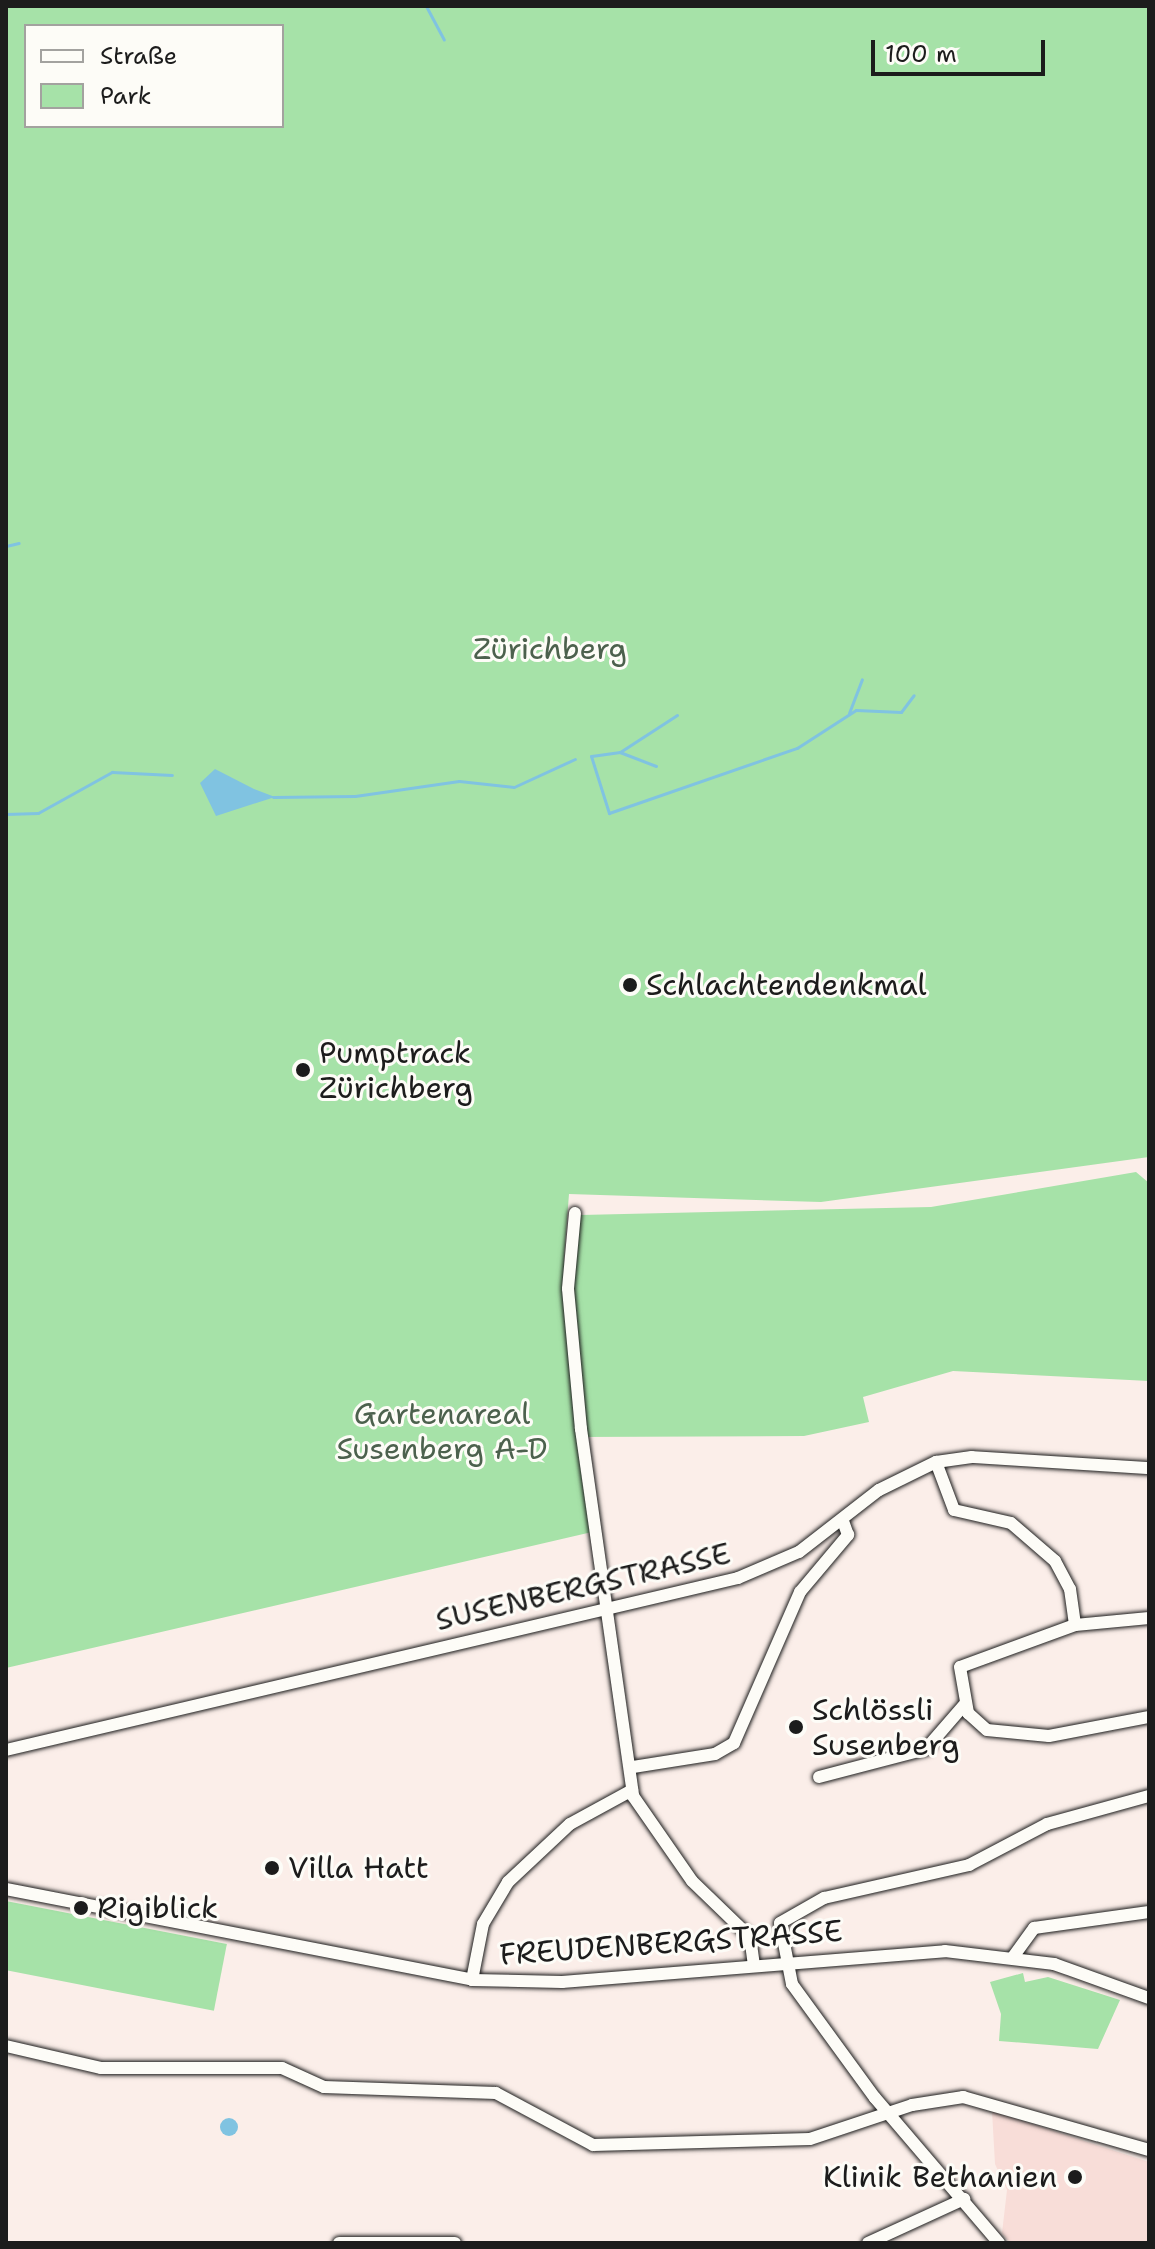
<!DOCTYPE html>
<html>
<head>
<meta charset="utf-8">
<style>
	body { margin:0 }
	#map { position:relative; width:1155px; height:2249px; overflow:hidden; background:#fbeee9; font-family:"Shantell Sans",sans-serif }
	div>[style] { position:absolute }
	.built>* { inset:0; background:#f8ddd8 }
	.green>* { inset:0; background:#a6e2a8; transform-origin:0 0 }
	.water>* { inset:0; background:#80c3e1 }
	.round { border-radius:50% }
	.stream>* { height:3px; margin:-1.5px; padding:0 1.5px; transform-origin:1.5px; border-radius:1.5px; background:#80c3e1 }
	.roads { filter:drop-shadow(0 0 2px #1c1c1c) drop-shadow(0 0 2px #1c1c1c) }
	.minor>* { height:12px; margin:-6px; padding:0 6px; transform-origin:6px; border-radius:6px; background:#fdfcf7 }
	.dots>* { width:22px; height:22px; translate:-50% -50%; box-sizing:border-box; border:4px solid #fdfcf7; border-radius:50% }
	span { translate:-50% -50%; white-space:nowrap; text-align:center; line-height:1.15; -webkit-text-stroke:6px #fdfcf7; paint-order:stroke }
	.park-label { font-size:30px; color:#4c614d }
	.poi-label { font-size:30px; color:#1c1c1c }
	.left { translate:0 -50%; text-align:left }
	.right { translate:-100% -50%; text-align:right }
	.street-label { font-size:30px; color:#1c1c1c }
	.frame { position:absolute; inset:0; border:8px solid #1c1c1c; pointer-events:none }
	.legend { position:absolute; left:24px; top:24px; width:260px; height:104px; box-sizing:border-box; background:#fdfcf7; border:2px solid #a3a29f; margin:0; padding:10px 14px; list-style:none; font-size:24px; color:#1c1c1c }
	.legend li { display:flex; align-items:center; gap:16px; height:40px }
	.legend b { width:40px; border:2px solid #a3a29f }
	.scale { position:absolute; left:871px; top:40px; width:174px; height:36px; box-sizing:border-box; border:4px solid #1c1c1c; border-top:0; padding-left:10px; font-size:24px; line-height:28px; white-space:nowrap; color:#1c1c1c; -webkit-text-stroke:6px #fdfcf7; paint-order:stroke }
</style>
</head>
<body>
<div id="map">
	<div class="built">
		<div style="clip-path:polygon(992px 2111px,1149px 2162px,1149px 2243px,1010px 2243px,1002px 2233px,1007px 2190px,995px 2164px)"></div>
	</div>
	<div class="green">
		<div style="clip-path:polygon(evenodd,6px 6px,1149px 6px,1149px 1157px,821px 1202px,569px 1194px,564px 1258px,565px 1288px,581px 1215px,931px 1207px,1136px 1172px,1149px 1183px,1149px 1381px,953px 1371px,863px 1397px,869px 1422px,804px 1436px,577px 1437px,592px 1532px,6px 1668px,6px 6px,26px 26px,282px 26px,282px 126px,26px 126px,26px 26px)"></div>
		<div style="left:6px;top:1901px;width:225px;height:68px;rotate:11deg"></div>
		<div style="clip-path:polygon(1023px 1973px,1025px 1982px,1048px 1977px,1120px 2000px,1098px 2049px,999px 2041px,1001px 2014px,990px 1982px)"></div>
	</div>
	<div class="water">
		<div style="clip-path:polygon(215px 769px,254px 789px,275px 797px,216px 816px,200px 783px)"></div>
		<div class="round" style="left:220px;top:2118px;width:18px;height:18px"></div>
	</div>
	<div class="stream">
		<div style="left:426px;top:6px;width:38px;rotate:62deg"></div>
		<div style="left:6px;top:546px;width:13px;rotate:-13deg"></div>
		<div style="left:849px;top:713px;width:36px;rotate:-69deg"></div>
		<div style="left:620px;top:752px;width:68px;rotate:-33deg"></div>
		<div style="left:656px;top:766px;width:39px;rotate:-159deg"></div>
		<div style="left:620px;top:752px;width:29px;rotate:172deg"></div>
		<div style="left:591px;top:756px;width:60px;rotate:72.5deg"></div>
		<div style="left:609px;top:813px;width:199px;rotate:-19.1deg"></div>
		<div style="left:797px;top:748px;width:70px;rotate:-32.8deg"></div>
		<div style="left:856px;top:710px;width:45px;rotate:2.5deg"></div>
		<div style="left:901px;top:712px;width:21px;rotate:-53deg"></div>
		<div style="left:273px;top:797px;width:82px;rotate:-0.7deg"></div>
		<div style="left:355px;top:796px;width:105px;rotate:-8.2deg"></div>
		<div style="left:459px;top:781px;width:55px;rotate:6.2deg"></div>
		<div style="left:514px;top:787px;width:67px;rotate:-24.7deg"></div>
		<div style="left:6px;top:814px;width:32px;rotate:-2deg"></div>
		<div style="left:38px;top:813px;width:85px;rotate:-29deg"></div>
		<div style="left:112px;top:772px;width:60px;rotate:2.9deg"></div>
	</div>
	<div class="roads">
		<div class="minor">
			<div style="left:575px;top:1213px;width:76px;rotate:95.3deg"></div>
			<div style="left:568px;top:1289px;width:141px;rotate:84.7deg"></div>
			<div style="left:581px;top:1429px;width:371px;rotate:81.9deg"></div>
			<div style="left:633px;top:1796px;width:103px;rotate:55.2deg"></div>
			<div style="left:692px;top:1881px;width:81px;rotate:44deg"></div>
			<div style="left:750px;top:1937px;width:28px;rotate:82deg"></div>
			<div style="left:936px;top:1462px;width:51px;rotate:69.4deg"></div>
			<div style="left:954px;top:1510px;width:58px;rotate:12.8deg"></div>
			<div style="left:1011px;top:1523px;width:58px;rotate:40.8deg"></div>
			<div style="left:1055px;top:1561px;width:32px;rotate:62deg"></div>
			<div style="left:1070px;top:1589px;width:36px;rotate:82deg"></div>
			<div style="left:1149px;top:1618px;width:74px;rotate:174.6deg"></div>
			<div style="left:1075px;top:1625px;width:122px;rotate:159.9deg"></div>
			<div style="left:960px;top:1667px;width:47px;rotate:80.1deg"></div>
			<div style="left:968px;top:1713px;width:25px;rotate:42deg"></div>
			<div style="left:987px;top:1730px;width:62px;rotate:5.5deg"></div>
			<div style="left:1049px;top:1736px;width:102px;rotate:-10.8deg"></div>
			<div style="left:6px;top:1750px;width:752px;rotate:-13.22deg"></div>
			<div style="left:738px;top:1578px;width:66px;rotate:-23.1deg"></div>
			<div style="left:799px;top:1552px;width:101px;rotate:-37.8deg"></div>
			<div style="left:879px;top:1490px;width:64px;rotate:-26.2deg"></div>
			<div style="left:936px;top:1462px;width:36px;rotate:-8deg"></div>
			<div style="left:972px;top:1457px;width:177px;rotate:3.6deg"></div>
			<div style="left:633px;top:1767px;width:83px;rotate:-9deg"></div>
			<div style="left:715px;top:1754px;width:22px;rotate:-30deg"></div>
			<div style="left:734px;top:1743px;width:165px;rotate:-66.4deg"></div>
			<div style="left:800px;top:1592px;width:75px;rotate:-49.9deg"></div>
			<div style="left:848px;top:1535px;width:15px;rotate:-110deg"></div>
			<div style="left:819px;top:1777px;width:111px;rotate:-14.7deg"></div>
			<div style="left:926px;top:1749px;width:60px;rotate:-49.1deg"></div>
			<div style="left:6px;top:1889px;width:475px;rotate:11deg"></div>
			<div style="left:472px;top:1980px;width:90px;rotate:1.3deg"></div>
			<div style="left:562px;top:1982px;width:384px;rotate:-4.6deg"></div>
			<div style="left:945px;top:1951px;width:110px;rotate:6.8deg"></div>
			<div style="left:1054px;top:1964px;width:101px;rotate:19.7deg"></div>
			<div style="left:1013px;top:1957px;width:36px;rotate:-54deg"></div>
			<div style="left:1034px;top:1928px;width:116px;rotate:-7.9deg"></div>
			<div style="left:472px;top:1980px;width:57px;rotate:-78.9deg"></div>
			<div style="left:483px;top:1924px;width:49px;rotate:-59.2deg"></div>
			<div style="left:508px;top:1882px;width:85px;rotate:-43.1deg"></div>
			<div style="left:570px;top:1824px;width:71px;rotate:-28.7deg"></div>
			<div style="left:6px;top:2046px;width:98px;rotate:13deg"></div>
			<div style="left:101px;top:2068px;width:181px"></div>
			<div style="left:282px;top:2068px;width:46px;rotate:24.3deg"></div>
			<div style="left:324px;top:2087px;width:172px;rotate:2deg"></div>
			<div style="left:496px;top:2093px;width:110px;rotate:28.2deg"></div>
			<div style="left:593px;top:2145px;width:217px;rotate:-1.6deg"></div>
			<div style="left:810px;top:2139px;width:108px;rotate:-18.4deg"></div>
			<div style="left:912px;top:2105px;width:52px;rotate:-8.9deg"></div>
			<div style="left:963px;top:2097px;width:193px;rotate:15.9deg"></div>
			<div style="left:339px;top:2243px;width:116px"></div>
			<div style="left:868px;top:2243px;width:106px;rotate:-24.6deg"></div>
			<div style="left:999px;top:2243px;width:191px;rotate:-130.5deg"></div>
			<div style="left:875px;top:2098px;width:141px;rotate:-126.1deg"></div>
			<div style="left:792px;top:1984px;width:62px;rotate:-101.1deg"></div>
			<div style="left:780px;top:1923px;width:51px;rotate:-29.6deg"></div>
			<div style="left:824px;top:1898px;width:149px;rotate:-12.8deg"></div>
			<div style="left:969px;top:1865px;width:88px;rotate:-27.7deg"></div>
			<div style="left:1047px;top:1824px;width:106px;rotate:-15.4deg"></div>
		</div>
	</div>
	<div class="dots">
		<div style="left:630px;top:985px;background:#1c1c1c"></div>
		<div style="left:303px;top:1070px;background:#1c1c1c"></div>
		<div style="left:796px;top:1727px;background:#1c1c1c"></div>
		<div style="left:272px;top:1868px;background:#1c1c1c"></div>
		<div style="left:81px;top:1908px;background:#1c1c1c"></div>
		<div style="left:1075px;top:2177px;background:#1c1c1c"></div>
	</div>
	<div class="park-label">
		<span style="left:550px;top:649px">Zürichberg</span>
		<span style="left:442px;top:1431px">Gartenareal<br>Susenberg A-D</span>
	</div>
	<div class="poi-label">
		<span class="left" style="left:646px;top:985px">Schlachtendenkmal</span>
		<span class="left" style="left:319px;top:1070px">Pumptrack<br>Zürichberg</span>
		<span class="left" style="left:812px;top:1727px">Schlössli<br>Susenberg</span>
		<span class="left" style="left:288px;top:1868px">Villa Hatt</span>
		<span class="left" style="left:97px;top:1908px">Rigiblick</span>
		<span class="right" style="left:1057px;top:2177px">Klinik Bethanien</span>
	</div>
	<div class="street-label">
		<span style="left:583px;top:1587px;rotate:-13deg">SUSENBERGSTRASSE</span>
		<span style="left:671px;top:1943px;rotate:-4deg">FREUDENBERGSTRASSE</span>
	</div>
	<div class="frame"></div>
	<ul class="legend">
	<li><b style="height:10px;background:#fdfcf7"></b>Straße</li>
	<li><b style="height:22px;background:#a6e2a8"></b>Park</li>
	</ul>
	<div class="scale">100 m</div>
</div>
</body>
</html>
